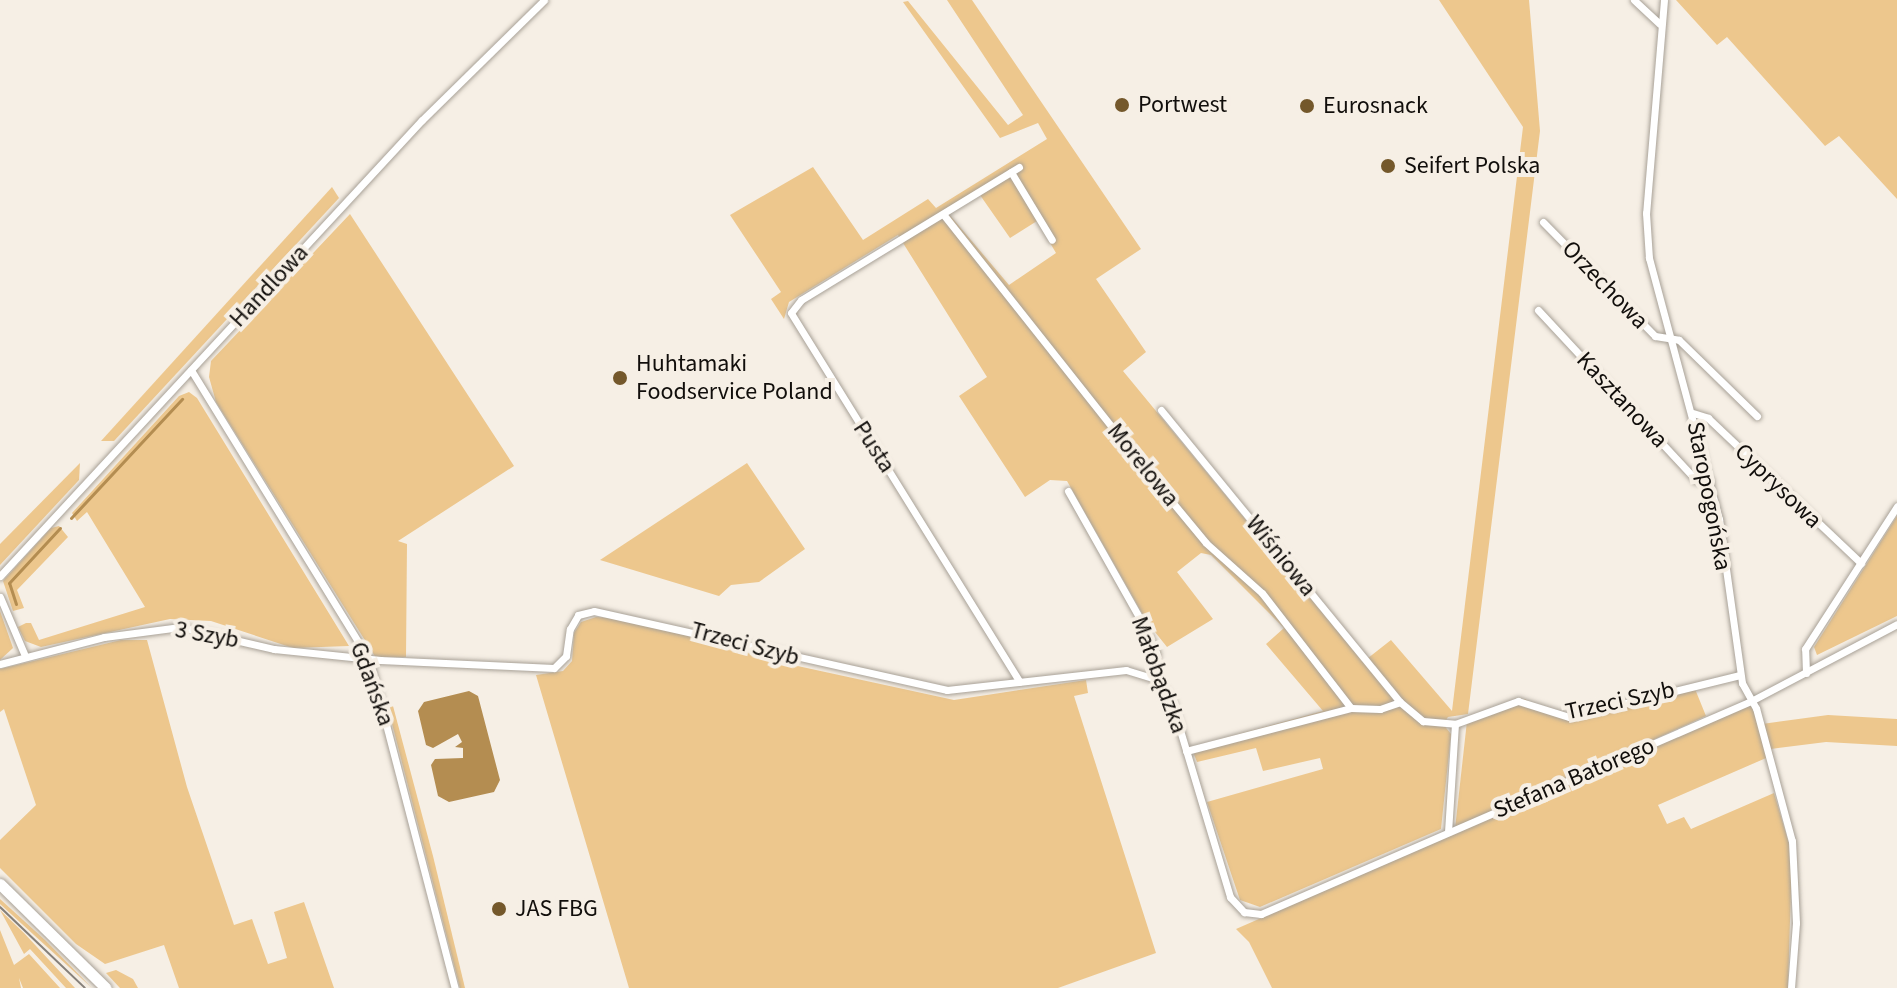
<!DOCTYPE html>
<html>
<head>
<meta charset="utf-8">
<style>
	body { margin:0 }
	#map { position:relative; width:1897px; height:988px; overflow:hidden; background:#f6efe5; font-family:"Source Sans 3",sans-serif }
	div>[style] { position:absolute }
	.green>* { inset:0; background:#edc78d }
	.water>* { inset:0; background:#b48d51 }
	.stream>* { height:3px; margin:-1.5px; padding:0 1.5px; transform-origin:1.5px; border-radius:1.5px; background:#b48d51 }
	.roads { filter:drop-shadow(0 0 2px #a8a197) drop-shadow(0 0 2px #a8a197) }
	.minor>* { height:7px; margin:-3.5px; padding:0 3.5px; transform-origin:3.5px; border-radius:3.5px; background:#fff }
	.primary>* { height:11px; margin:-5.5px; padding:0 5.5px; transform-origin:5.5px; border-radius:5.5px; background:#fff }
	.tram>* { height:2px; margin:-1px; padding:0 1px; transform-origin:1px; border-radius:1px; background:#85807a }
	.dots>* { width:22px; height:22px; translate:-50% -50%; box-sizing:border-box; border:4px solid #f6efe5; border-radius:50% }
	span { translate:-50% -50%; white-space:nowrap; text-align:center; line-height:1.15; -webkit-text-stroke:8px #f6efe5; paint-order:stroke }
	.poi-label { font-size:24px; color:#110e0b }
	.left { translate:0 -50%; text-align:left }
	.street-label { font-size:24px; color:#110e0b }
</style>
</head>
<body>
<div id="map">
	<div class="green">
		<div style="clip-path:polygon(evenodd,947px 0,972px 0,1141px 249px,1096px 279px,1146px 352px,1123px 371px,1363px 662px,1391px 640px,1452px 711px,1523px 127px,1439px 0,1529px 0,1540px 131px,1468px 714px,1448px 717px,1443px 724px,1451px 734px,1441px 829px,1260px 907px,1240px 900px,1207px 802px,1323px 769px,1320px 758px,1263px 771px,1256px 748px,1197px 762px,1191px 747px,1323px 711px,1266px 644px,1284px 628px,1211px 555px,1201px 553px,1177px 572px,1213px 619px,1167px 647px,1147px 622px,1067px 481px,1050px 480px,1025px 497px,959px 396px,987px 377px,898px 235px,789px 302px,784px 319px,771px 299px,781px 292px,730px 215px,813px 167px,863px 240px,928px 199px,936px 208px,1047px 139px,1038px 123px,1000px 138px,903px 2px,908px 1px,1008px 125px,1023px 115px,947px 0,980px 195px,1010px 238px,1037px 221px,1056px 253px,1009px 285px,948px 213px,980px 195px)"></div>
		<div style="clip-path:polygon(1676px 0,1897px 0,1897px 199px,1839px 136px,1825px 146px,1727px 37px,1717px 45px)"></div>
		<div style="clip-path:polygon(332px 187px,339px 198px,114px 441px,101px 441px)"></div>
		<div style="clip-path:polygon(350px 214px,514px 466px,398px 541px,407px 544px,406px 657px,376px 658px,216px 402px,209px 377px,211px 361px)"></div>
		<div style="clip-path:polygon(189px 392px,197px 398px,349px 646px,293px 648px,211px 621px,170px 619px,41px 647px,25px 641px,18px 627px,26px 623px,31px 623px,39px 640px,145px 607px,87px 512px,77px 521px,72px 513px,179px 396px)"></div>
		<div style="clip-path:polygon(80px 463px,79px 480px,0 565px,0 544px)"></div>
		<div style="clip-path:polygon(747px 463px,805px 549px,759px 582px,731px 585px,719px 596px,600px 560px)"></div>
		<div style="clip-path:polygon(1897px 516px,1897px 616px,1817px 655px,1814px 647px)"></div>
		<div style="clip-path:polygon(59px 526px,68px 537px,17px 590px,24px 608px,13px 611px,3px 581px,51px 528px)"></div>
		<div style="clip-path:polygon(0 611px,13px 648px,0 660px)"></div>
		<div style="clip-path:polygon(596px 617px,627px 619px,793px 665px,954px 700px,1086px 680px,1088px 693px,1074px 696px,1156px 953px,1058px 988px,629px 988px,536px 675px,563px 671px,572px 661px,574px 633px,581px 622px)"></div>
		<div style="clip-path:polygon(121px 640px,147px 640px,187px 787px,234px 925px,252px 919px,268px 964px,287px 958px,274px 912px,304px 902px,334px 988px,179px 988px,164px 945px,105px 964px,76px 944px,0 868px,0 840px,36px 805px,4px 709px,0 712px,0 669px)"></div>
		<div style="clip-path:polygon(1693px 684px,1706px 716px,1455px 829px,1467px 721px,1525px 699px,1551px 715px,1569px 717px)"></div>
		<div style="clip-path:polygon(1756px 702px,1762px 724px,1828px 715px,1897px 719px,1897px 746px,1826px 742px,1771px 749px,1773px 755px,1658px 805px,1667px 824px,1684px 817px,1691px 829px,1774px 793px,1792px 854px,1788px 988px,1272px 988px,1249px 942px,1236px 929px)"></div>
		<div style="clip-path:polygon(393px 706px,433px 856px,465px 988px,460px 988px,388px 708px)"></div>
		<div style="clip-path:polygon(0 899px,45px 940px,92px 988px,0 904px)"></div>
		<div style="clip-path:polygon(0 910px,24px 933px,75px 988px,66px 988px,30px 949px,24px 954px)"></div>
		<div style="clip-path:polygon(0 930px,14px 965px,29px 954px,60px 988px,23px 988px,19px 978px,21px 988px,0 988px)"></div>
		<div style="clip-path:polygon(116px 970px,133px 979px,138px 988px,120px 988px,106px 973px)"></div>
	</div>
	<div class="water">
		<div style="clip-path:polygon(469px 691px,478px 696px,500px 780px,494px 792px,449px 802px,438px 796px,431px 765px,435px 759px,463px 758px,463px 748px,455px 747px,462px 742px,458px 734px,433px 748px,426px 745px,418px 711px,424px 702px)"></div>
	</div>
	<div class="stream">
		<div style="left:71px;top:518px;width:163px;rotate:-47deg"></div>
		<div style="left:16px;top:604px;width:22px;rotate:-108deg"></div>
		<div style="left:9px;top:583px;width:75px;rotate:-47.2deg"></div>
	</div>
	<div class="roads">
		<div class="minor">
			<div style="left:1634px;top:0;width:35px;rotate:43deg"></div>
			<div style="left:1664px;top:0;width:214px;rotate:94.8deg"></div>
			<div style="left:1646px;top:213px;width:45px;rotate:86.2deg"></div>
			<div style="left:1649px;top:258px;width:270px;rotate:75deg"></div>
			<div style="left:1719px;top:519px;width:166px;rotate:82deg"></div>
			<div style="left:1742px;top:683px;width:29px;rotate:61deg"></div>
			<div style="left:1756px;top:708px;width:138px;rotate:74.9deg"></div>
			<div style="left:1792px;top:841px;width:82px;rotate:87.2deg"></div>
			<div style="left:1796px;top:923px;width:65px;rotate:94.4deg"></div>
			<div style="left:1019px;top:167px;width:255px;rotate:148.6deg"></div>
			<div style="left:801px;top:300px;width:16px;rotate:128deg"></div>
			<div style="left:791px;top:313px;width:434px;rotate:58.2deg"></div>
			<div style="left:1011px;top:172px;width:79px;rotate:58.9deg"></div>
			<div style="left:943px;top:214px;width:332px;rotate:51.6deg"></div>
			<div style="left:1149px;top:474px;width:89px;rotate:50.4deg"></div>
			<div style="left:1206px;top:543px;width:75px;rotate:41.8deg"></div>
			<div style="left:1262px;top:593px;width:145px;rotate:52.3deg"></div>
			<div style="left:1543px;top:222px;width:160px;rotate:45.5deg"></div>
			<div style="left:1655px;top:336px;width:24px;rotate:9deg"></div>
			<div style="left:1679px;top:340px;width:109px;rotate:44.3deg"></div>
			<div style="left:1538px;top:310px;width:232px;rotate:47.1deg"></div>
			<div style="left:1696px;top:480px;width:14px;rotate:4deg"></div>
			<div style="left:191px;top:370px;width:339px;rotate:58.4deg"></div>
			<div style="left:369px;top:659px;width:340px;rotate:75.4deg"></div>
			<div style="left:1161px;top:410px;width:377px;rotate:50.7deg"></div>
			<div style="left:1400px;top:702px;width:30px;rotate:40deg"></div>
			<div style="left:1423px;top:721px;width:32px;rotate:5deg"></div>
			<div style="left:1455px;top:724px;width:67px;rotate:-20.1deg"></div>
			<div style="left:1518px;top:701px;width:53px;rotate:17.4deg"></div>
			<div style="left:1569px;top:717px;width:176px;rotate:-13.8deg"></div>
			<div style="left:1693px;top:413px;width:16px;rotate:18deg"></div>
			<div style="left:1708px;top:418px;width:211px;rotate:43.5deg"></div>
			<div style="left:1068px;top:491px;width:155px;rotate:60.6deg"></div>
			<div style="left:1144px;top:626px;width:30px;rotate:66deg"></div>
			<div style="left:1156px;top:653px;width:26px;rotate:92deg"></div>
			<div style="left:0;top:576px;width:621px;rotate:-47.22deg"></div>
			<div style="left:422px;top:120px;width:171px;rotate:-44.5deg"></div>
			<div style="left:0;top:597px;width:64px;rotate:67deg"></div>
			<div style="left:0;top:664px;width:107px;rotate:-14.6deg"></div>
			<div style="left:104px;top:637px;width:77px;rotate:-7.5deg"></div>
			<div style="left:180px;top:627px;width:97px;rotate:13.2deg"></div>
			<div style="left:274px;top:649px;width:107px;rotate:5.9deg"></div>
			<div style="left:380px;top:660px;width:174px;rotate:2.6deg"></div>
			<div style="left:554px;top:668px;width:17px;rotate:-45deg"></div>
			<div style="left:566px;top:656px;width:27px;rotate:-82deg"></div>
			<div style="left:570px;top:629px;width:16px;rotate:-60deg"></div>
			<div style="left:578px;top:615px;width:16px;rotate:-14deg"></div>
			<div style="left:594px;top:611px;width:362px;rotate:12.6deg"></div>
			<div style="left:947px;top:690px;width:180px;rotate:-6.4deg"></div>
			<div style="left:1126px;top:670px;width:30px;rotate:17deg"></div>
			<div style="left:1155px;top:679px;width:26px;rotate:53deg"></div>
			<div style="left:1171px;top:700px;width:206px;rotate:73.3deg"></div>
			<div style="left:1230px;top:897px;width:21px;rotate:47deg"></div>
			<div style="left:1244px;top:912px;width:17px;rotate:7deg"></div>
			<div style="left:1261px;top:914px;width:534px;rotate:-23.49deg"></div>
			<div style="left:1751px;top:701px;width:165px;rotate:-27.8deg"></div>
			<div style="left:1806px;top:673px;width:24px;rotate:-92deg"></div>
			<div style="left:1805px;top:649px;width:170px;rotate:-57.2deg"></div>
			<div style="left:1186px;top:751px;width:171px;rotate:-14.6deg"></div>
			<div style="left:1351px;top:708px;width:29px;rotate:2deg"></div>
			<div style="left:1380px;top:709px;width:21px;rotate:-19deg"></div>
			<div style="left:1448px;top:832px;width:108px;rotate:-86.3deg"></div>
		</div>
		<div class="primary">
			<div style="left:0;top:884px;width:148px;rotate:44.5deg"></div>
		</div>
	</div>
	<div class="tram">
		<div style="left:0;top:907px;width:117px;rotate:43.6deg"></div>
	</div>
	<div class="dots">
		<div style="left:1122px;top:105px;background:#74582b"></div>
		<div style="left:1307px;top:106px;background:#74582b"></div>
		<div style="left:1388px;top:166px;background:#74582b"></div>
		<div style="left:620px;top:378px;background:#74582b"></div>
		<div style="left:499px;top:909px;background:#74582b"></div>
	</div>
	<div class="poi-label">
		<span class="left" style="left:1138px;top:105px">Portwest</span>
		<span class="left" style="left:1323px;top:106px">Eurosnack</span>
		<span class="left" style="left:1404px;top:166px">Seifert Polska</span>
		<span class="left" style="left:636px;top:378px">Huhtamaki<br>Foodservice Poland</span>
		<span class="left" style="left:515px;top:909px">JAS FBG</span>
	</div>
	<div class="street-label">
		<span style="left:1605px;top:285px;rotate:46deg">Orzechowa</span>
		<span style="left:269px;top:286px;rotate:-47deg">Handlowa</span>
		<span style="left:1622px;top:400px;rotate:47deg">Kasztanowa</span>
		<span style="left:874px;top:447px;rotate:57deg">Pusta</span>
		<span style="left:1143px;top:465px;rotate:51deg">Morelowa</span>
		<span style="left:1778px;top:486px;rotate:44deg">Cyprysowa</span>
		<span style="left:1709px;top:496px;rotate:79deg">Staropogońska</span>
		<span style="left:1281px;top:556px;rotate:51deg">Wiśniowa</span>
		<span style="left:207px;top:635px;rotate:10deg">3 Szyb</span>
		<span style="left:745px;top:644px;rotate:15deg">Trzeci Szyb</span>
		<span style="left:1159px;top:675px;rotate:70deg">Małobądzka</span>
		<span style="left:372px;top:684px;rotate:70deg">Gdańska</span>
		<span style="left:1620px;top:701px;rotate:-12deg">Trzeci Szyb</span>
		<span style="left:1574px;top:778px;rotate:-23deg">Stefana Batorego</span>
	</div>
</div>
</body>
</html>
